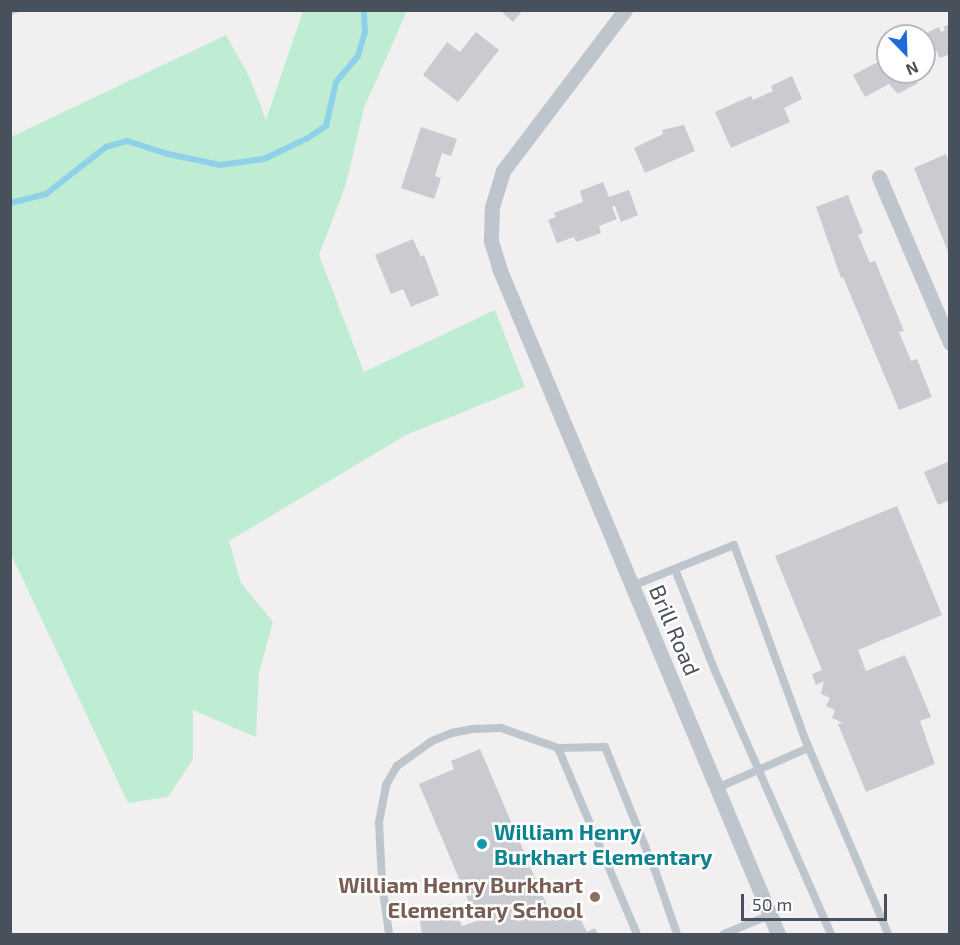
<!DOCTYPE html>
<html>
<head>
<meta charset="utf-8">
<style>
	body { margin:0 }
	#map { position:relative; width:960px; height:945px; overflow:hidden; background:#f1efef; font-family:"Exo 2",sans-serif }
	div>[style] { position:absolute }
	.green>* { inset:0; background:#bfedd3 }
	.stream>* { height:6px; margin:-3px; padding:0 3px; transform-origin:3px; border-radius:3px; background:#8ed1e8 }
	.building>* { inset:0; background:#c9cbd1 }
	.lane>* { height:8px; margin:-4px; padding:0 4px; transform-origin:4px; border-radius:4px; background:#bec5cd }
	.street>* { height:15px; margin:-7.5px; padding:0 7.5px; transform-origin:7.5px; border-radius:7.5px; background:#bec5cd }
	.dots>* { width:16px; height:16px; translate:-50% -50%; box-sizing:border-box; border:3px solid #fff; border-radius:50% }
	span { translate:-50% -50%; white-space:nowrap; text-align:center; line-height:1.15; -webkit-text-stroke:5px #fff; paint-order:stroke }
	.street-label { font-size:22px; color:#48515b }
	.culture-label { font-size:22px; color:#0d838f; font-weight:700 }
	.left { translate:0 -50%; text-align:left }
	.education-label { font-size:22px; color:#785e54; font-weight:700 }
	.right { translate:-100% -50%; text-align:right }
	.frame { position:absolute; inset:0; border:12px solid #48515b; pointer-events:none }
	.north { position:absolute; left:876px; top:24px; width:60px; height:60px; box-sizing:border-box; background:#fff; border:2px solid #b6b9bd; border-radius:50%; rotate:157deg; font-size:16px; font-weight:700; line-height:24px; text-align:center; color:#48515b }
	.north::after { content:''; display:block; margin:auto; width:21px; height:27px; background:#2169d9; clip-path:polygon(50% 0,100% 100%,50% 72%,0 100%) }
	.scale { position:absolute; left:741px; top:894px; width:146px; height:27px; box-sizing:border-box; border:3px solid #48515b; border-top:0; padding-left:8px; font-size:18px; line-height:21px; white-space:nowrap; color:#48515b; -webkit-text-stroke:4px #fff; paint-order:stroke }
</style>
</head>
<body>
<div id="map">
	<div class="green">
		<div style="clip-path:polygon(303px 11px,407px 11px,364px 108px,346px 184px,319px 255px,364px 372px,495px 310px,525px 387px,406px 435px,229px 541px,241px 583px,273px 622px,259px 673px,256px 737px,193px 710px,193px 759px,168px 797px,128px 803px,11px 554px,11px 137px,226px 35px,250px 78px,266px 120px)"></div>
	</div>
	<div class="stream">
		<div style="left:10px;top:203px;width:37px;rotate:-14deg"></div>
		<div style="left:46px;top:194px;width:76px;rotate:-38.1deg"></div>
		<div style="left:106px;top:147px;width:22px;rotate:-16deg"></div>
		<div style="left:127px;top:141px;width:43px;rotate:17.6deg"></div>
		<div style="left:168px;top:154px;width:53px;rotate:11.9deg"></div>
		<div style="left:220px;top:165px;width:44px;rotate:-7.8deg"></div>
		<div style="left:264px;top:159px;width:49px;rotate:-25.5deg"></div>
		<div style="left:308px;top:138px;width:22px;rotate:-34deg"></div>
		<div style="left:326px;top:126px;width:45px;rotate:-77.2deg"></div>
		<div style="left:336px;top:82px;width:34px;rotate:-50deg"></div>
		<div style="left:358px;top:56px;width:25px;rotate:-74deg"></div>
		<div style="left:365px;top:32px;width:22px;rotate:-93deg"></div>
	</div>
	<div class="building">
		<div style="clip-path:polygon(10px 10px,23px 10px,10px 16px)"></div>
		<div style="clip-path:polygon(500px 10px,523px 10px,513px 22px)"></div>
		<div style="clip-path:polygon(950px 24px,950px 54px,940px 58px,936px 50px,932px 52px,928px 32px,939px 27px,941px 32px,945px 30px,943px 27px)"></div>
		<div style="clip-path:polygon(476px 32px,499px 50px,458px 102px,423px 75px,447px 42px,460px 52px)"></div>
		<div style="clip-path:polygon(888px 57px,888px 72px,921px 72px,915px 76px,918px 83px,898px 94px,889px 84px,865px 97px,853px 75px)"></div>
		<div style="clip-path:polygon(792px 76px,802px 99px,784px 108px,790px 122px,731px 148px,715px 112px,751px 96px,753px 100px,773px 91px,771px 86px)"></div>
		<div style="clip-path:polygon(684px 125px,695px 151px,645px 173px,634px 148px,663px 134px,662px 130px)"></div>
		<div style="clip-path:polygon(421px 127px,457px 139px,451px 156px,442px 153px,435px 176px,441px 178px,434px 199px,401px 188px)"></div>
		<div style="clip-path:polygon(946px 154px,949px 163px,949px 254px,914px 168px)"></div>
		<div style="clip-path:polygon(603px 182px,609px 197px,629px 190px,638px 215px,621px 222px,615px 206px,612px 207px,617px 219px,599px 226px,601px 233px,576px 242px,574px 237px,557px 243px,548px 220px,556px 217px,554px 213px,583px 202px,580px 191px)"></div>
		<div style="clip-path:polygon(848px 195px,863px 233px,858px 235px,870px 263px,875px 261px,904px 331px,899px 332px,911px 361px,917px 359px,932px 397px,899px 410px,843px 277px,841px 278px,816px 207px)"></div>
		<div style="clip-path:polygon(413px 239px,421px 257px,424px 255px,439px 295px,411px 307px,403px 289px,391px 294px,375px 255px)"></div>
		<div style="clip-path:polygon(950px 461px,950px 500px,938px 505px,924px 472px)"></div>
		<div style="clip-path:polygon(897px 506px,942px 615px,858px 650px,866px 671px,905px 655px,931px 717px,920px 721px,935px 764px,866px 792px,838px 724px,843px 723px,832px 718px,835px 710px,826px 706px,830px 698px,821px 694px,824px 681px,816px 685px,812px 674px,822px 670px,775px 556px)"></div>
		<div style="clip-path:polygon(480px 749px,551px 915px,560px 911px,569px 912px,580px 918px,587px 932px,595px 928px,598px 934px,422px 934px,419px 917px,452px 903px,462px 926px,477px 921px,419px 784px,454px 769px,451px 761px)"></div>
	</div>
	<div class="lane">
		<div style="left:675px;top:569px;width:110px;rotate:68.6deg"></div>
		<div style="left:715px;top:671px;width:287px;rotate:66.2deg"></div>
		<div style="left:632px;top:586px;width:110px;rotate:-21.9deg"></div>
		<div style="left:734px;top:545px;width:207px;rotate:69.9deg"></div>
		<div style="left:805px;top:739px;width:212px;rotate:66.9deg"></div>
		<div style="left:558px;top:748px;width:202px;rotate:67deg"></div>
		<div style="left:717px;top:788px;width:99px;rotate:-23.7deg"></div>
		<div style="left:389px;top:934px;width:51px;rotate:-97.8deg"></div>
		<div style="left:382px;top:883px;width:61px;rotate:-92.8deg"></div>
		<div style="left:379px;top:822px;width:38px;rotate:-79deg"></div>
		<div style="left:386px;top:785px;width:22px;rotate:-60deg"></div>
		<div style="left:397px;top:766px;width:43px;rotate:-35.5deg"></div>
		<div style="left:432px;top:741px;width:22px;rotate:-22deg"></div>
		<div style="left:452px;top:733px;width:21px;rotate:-11deg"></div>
		<div style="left:473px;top:729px;width:28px;rotate:-2deg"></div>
		<div style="left:501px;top:728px;width:60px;rotate:19.3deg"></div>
		<div style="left:558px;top:748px;width:47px;rotate:-1.2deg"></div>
		<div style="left:605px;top:747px;width:136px;rotate:68deg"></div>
		<div style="left:656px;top:873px;width:65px;rotate:71deg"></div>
		<div style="left:724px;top:934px;width:50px;rotate:-22.4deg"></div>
	</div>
	<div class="street">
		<div style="left:625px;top:10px;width:202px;rotate:127.2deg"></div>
		<div style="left:503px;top:171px;width:37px;rotate:107deg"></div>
		<div style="left:492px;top:206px;width:35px;rotate:92deg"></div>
		<div style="left:491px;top:241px;width:28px;rotate:73deg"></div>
		<div style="left:499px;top:268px;width:722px;rotate:67.27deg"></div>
		<div style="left:879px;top:177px;width:181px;rotate:66.8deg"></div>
	</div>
	<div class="dots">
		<div style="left:482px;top:844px;background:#0f9aa8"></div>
		<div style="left:595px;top:897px;background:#8d6e63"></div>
	</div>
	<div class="street-label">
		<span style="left:675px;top:630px;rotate:67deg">Brill Road</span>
	</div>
	<div class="culture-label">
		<span class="left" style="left:494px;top:844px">William Henry<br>Burkhart Elementary</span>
	</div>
	<div class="education-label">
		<span class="right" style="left:583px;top:897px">William Henry Burkhart<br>Elementary School</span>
	</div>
	<div class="frame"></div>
	<div class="north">N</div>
	<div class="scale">50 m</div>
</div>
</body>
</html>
